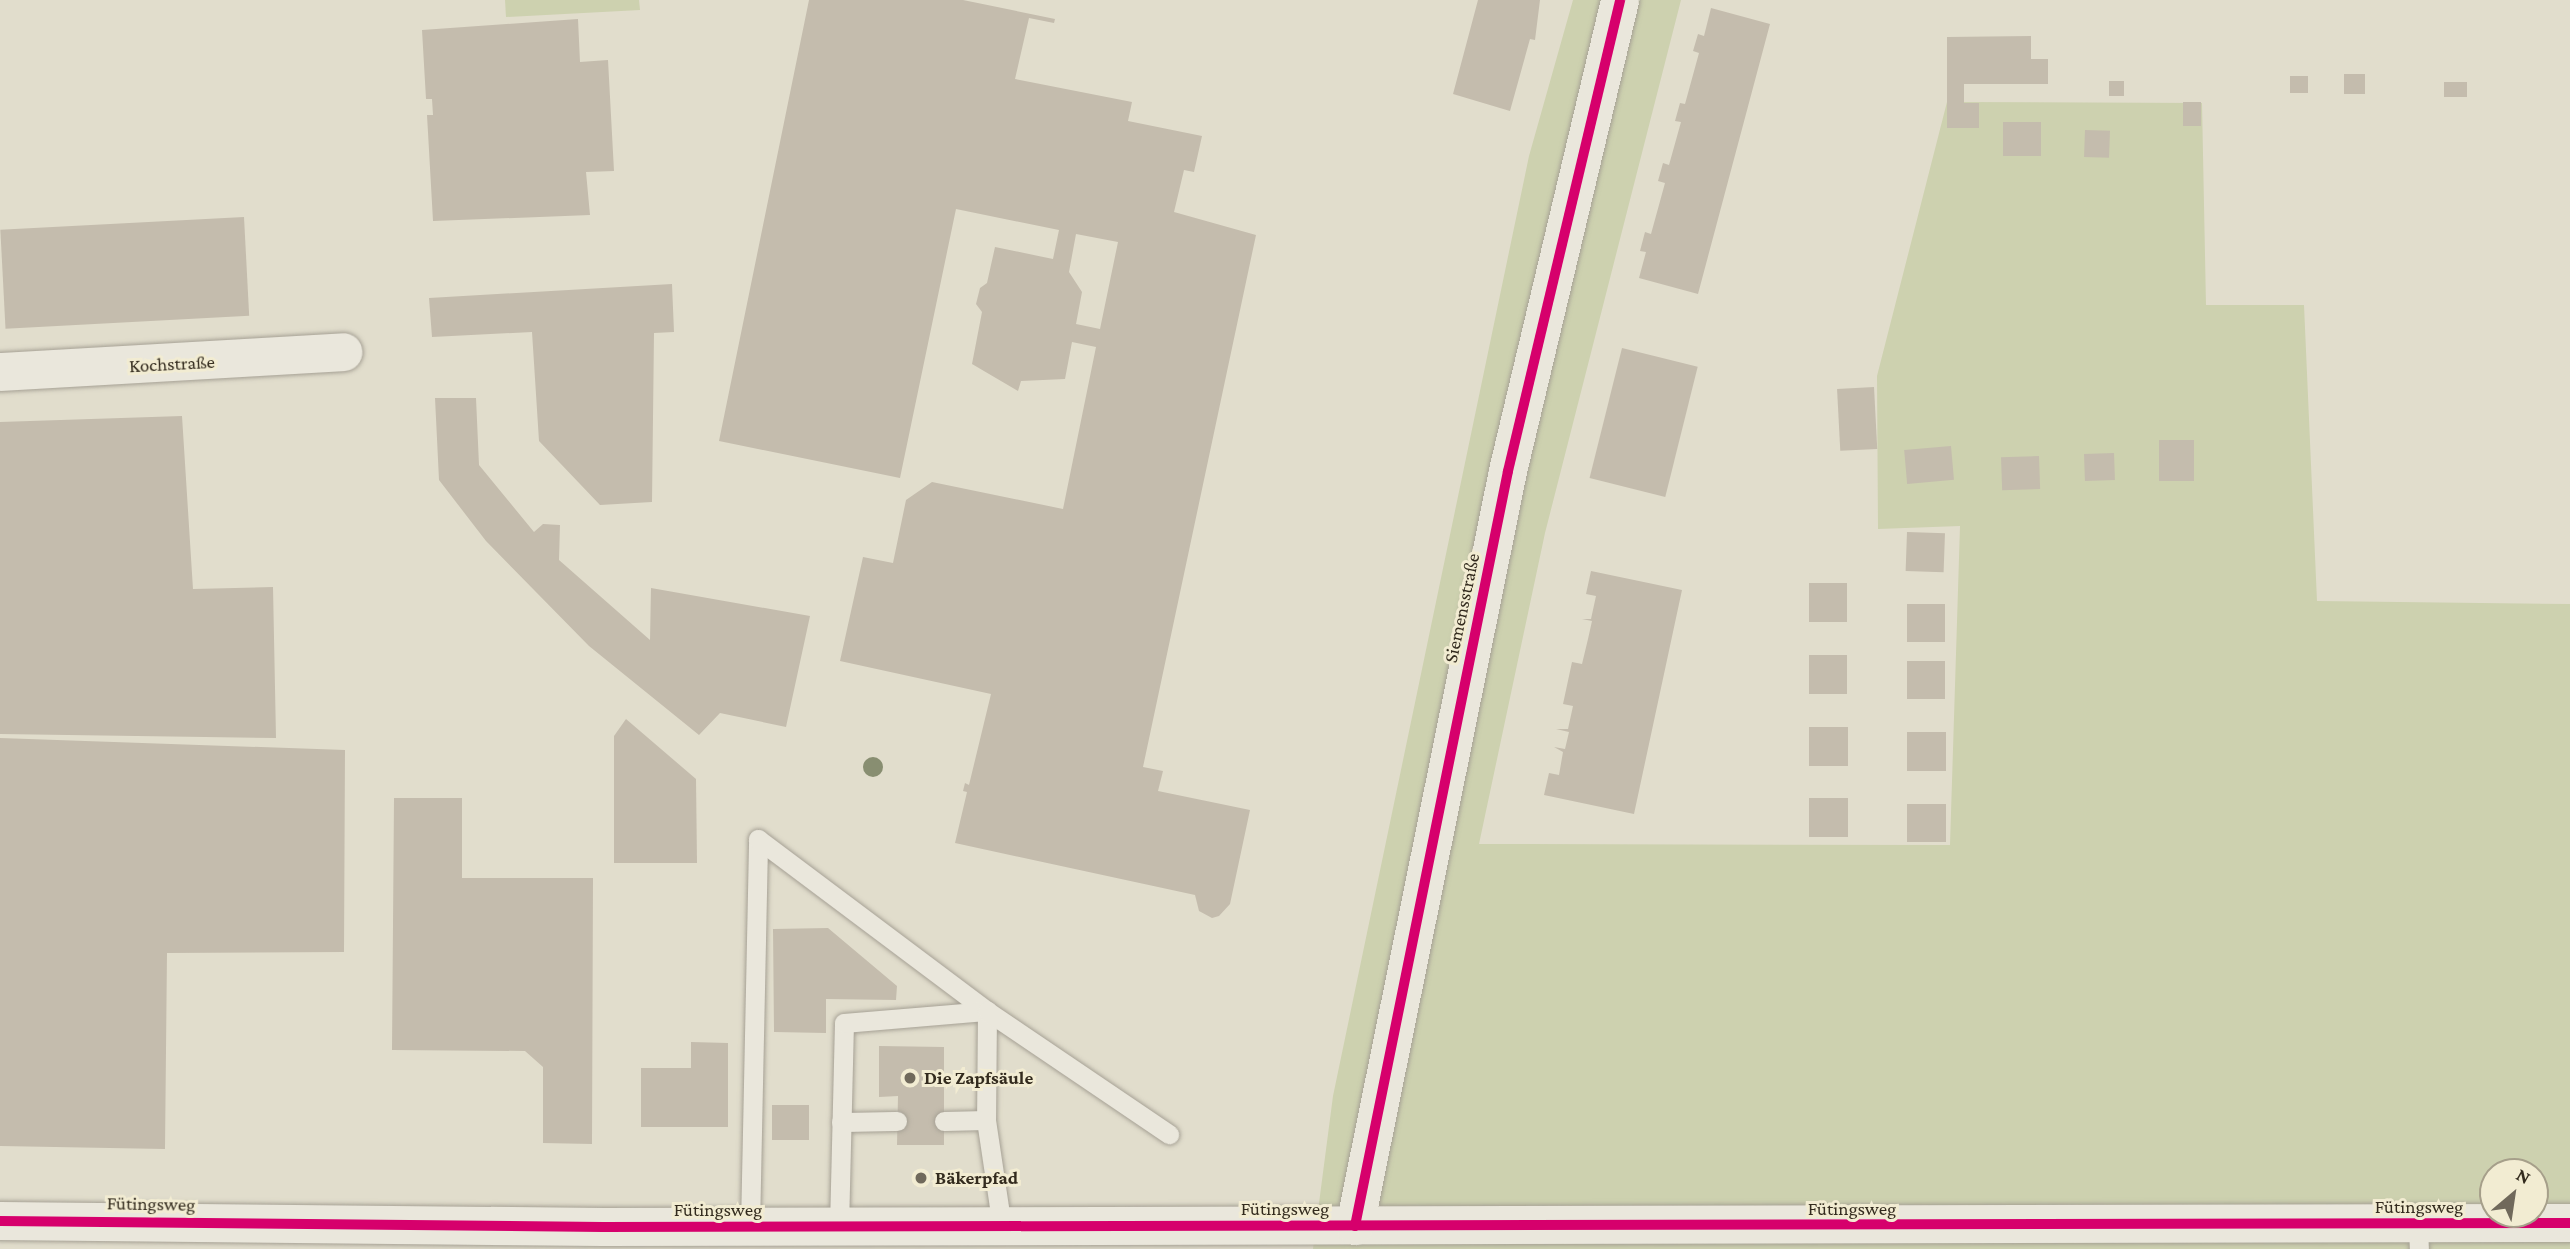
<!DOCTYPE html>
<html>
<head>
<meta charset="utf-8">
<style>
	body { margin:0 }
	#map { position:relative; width:2570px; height:1249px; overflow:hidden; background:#e1ddcc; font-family:"Crimson Pro",serif }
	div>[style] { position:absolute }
	.green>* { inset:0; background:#cdd1af }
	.building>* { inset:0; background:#c4bcad; transform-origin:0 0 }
	.roads { filter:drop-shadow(0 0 2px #a6a195) drop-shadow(0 0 2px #a6a195) }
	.service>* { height:19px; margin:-9.5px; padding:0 9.5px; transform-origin:9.5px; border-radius:9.5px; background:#eae7dc }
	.minor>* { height:38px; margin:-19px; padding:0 19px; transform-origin:19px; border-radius:19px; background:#eae7dc }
	.cycleway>* { height:10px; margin:-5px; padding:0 5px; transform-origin:5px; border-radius:5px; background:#d6006c }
	.trees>* { width:20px; height:20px; margin:-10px; border-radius:50%; background:#888e71 }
	.dots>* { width:19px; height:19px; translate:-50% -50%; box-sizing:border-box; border:4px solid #f2ecd2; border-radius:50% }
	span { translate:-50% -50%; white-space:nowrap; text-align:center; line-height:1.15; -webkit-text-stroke:6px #f2ecd2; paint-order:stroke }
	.street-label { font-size:19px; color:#332b1e }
	.poi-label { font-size:19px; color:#332b1e; font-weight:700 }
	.left { translate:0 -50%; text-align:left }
	.north { position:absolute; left:2479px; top:1158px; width:70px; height:70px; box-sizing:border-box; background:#f2ecd2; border:2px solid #a69f8a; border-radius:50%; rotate:29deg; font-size:19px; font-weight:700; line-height:28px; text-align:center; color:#332b1e }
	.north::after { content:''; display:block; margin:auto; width:24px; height:32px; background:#70695b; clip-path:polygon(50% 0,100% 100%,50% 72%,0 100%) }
</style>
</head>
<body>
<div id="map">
	<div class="green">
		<div style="clip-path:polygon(505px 0,639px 0,640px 10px,506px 17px)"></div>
		<div style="clip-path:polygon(evenodd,1573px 0,1681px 0,1545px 533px,1479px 844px,1950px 845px,1960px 526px,1878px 529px,1877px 376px,1947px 102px,2202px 103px,2206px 305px,2304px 305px,2317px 601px,2570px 604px,2570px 1249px,1313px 1249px,1333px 1096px,1529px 156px,1573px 0,2493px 1172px,2535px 1172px,2535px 1214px,2493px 1214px,2493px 1172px)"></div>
	</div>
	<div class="building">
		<div style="clip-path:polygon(evenodd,809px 0,963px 0,1055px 19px,1054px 23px,1029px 18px,1015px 79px,1132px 102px,1128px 121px,1202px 136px,1194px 172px,1184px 170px,1174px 212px,1256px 235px,1143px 767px,1163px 771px,1158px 791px,1250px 810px,1230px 904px,1219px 916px,1212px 918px,1199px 911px,1195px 895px,955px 843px,967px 792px,963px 791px,965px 783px,969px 785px,991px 694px,840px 661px,863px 557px,893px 563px,906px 500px,932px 482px,1063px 509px,1096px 347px,1072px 342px,1065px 379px,1021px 381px,1018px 391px,972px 364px,982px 312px,976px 304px,980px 288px,987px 283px,995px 247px,1053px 259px,1059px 230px,956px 209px,900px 478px,719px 441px,809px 0,1076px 234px,1118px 242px,1100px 329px,1076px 324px,1082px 292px,1069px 272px,1076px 234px)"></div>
		<div style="clip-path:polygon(1478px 0,1540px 0,1535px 40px,1530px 39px,1510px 111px,1453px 94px)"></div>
		<div style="clip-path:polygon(1711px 8px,1770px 24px,1698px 294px,1639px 278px,1646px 252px,1640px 251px,1645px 232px,1651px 234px,1665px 183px,1658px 181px,1663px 163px,1669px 165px,1681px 122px,1675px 121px,1680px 103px,1685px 104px,1699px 53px,1693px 51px,1698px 34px,1704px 36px)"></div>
		<div style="clip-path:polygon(578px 19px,580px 62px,608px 60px,614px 171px,586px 172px,590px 215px,433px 221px,427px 115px,433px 115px,432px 99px,426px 99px,422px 30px)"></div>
		<div style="clip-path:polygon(2031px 36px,2031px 59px,2048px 59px,2048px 84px,1964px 84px,1964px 103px,1979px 103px,1979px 128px,1947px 128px,1947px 37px)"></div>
		<div style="left:2344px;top:74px;width:21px;height:20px"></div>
		<div style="left:2290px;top:76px;width:18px;height:17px"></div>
		<div style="left:2109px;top:81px;width:15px;height:15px"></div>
		<div style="left:2444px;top:82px;width:23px;height:15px"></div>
		<div style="left:2183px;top:102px;width:18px;height:24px"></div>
		<div style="left:2003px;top:122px;width:38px;height:34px"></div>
		<div style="left:2085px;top:130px;width:25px;height:27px;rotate:2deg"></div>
		<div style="left:244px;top:217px;width:99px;height:244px;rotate:87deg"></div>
		<div style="clip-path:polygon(672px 284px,674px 332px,654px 333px,652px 502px,600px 505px,539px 441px,532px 332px,432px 337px,429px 298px)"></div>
		<div style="left:1622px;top:348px;width:78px;height:134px;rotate:14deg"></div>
		<div style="left:1874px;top:387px;width:62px;height:37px;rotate:87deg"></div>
		<div style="clip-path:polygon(435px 398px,476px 398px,479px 465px,534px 532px,543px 524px,560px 525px,559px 560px,650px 640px,651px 588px,810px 616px,786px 727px,720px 713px,699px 735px,589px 646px,486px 541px,439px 480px)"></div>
		<div style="clip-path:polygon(182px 416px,193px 589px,273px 587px,276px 738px,0 734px,0 422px)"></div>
		<div style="left:2159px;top:440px;width:35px;height:41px"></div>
		<div style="left:1951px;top:446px;width:34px;height:47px;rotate:85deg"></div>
		<div style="left:2114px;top:453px;width:27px;height:30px;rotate:88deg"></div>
		<div style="left:2039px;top:456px;width:33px;height:38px;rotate:88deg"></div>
		<div style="left:1907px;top:532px;width:38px;height:39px;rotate:2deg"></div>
		<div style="clip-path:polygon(1591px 571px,1682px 590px,1634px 814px,1544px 795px,1549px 773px,1559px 775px,1563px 752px,1554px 747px,1565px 749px,1569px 732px,1556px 729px,1568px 729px,1573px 706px,1563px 704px,1572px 662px,1582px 664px,1588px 639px,1592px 621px,1582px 619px,1591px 619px,1596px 596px,1586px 594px)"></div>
		<div style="left:1809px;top:583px;width:38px;height:39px"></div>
		<div style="left:1907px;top:604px;width:38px;height:38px"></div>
		<div style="left:1809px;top:655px;width:38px;height:39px"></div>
		<div style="left:1907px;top:661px;width:38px;height:38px"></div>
		<div style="clip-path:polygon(626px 719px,696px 779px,697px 863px,614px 863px,614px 736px)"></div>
		<div style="left:1809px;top:727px;width:39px;height:39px"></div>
		<div style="left:1907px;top:732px;width:39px;height:39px"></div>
		<div style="clip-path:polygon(0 738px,345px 750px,344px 952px,167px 953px,165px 1149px,0 1146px)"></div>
		<div style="clip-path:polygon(394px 798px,462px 798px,462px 878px,593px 878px,592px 1144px,543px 1143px,543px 1067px,525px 1051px,392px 1050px)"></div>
		<div style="left:1809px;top:798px;width:39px;height:39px"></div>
		<div style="left:1907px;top:804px;width:39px;height:38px"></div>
		<div style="clip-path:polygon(828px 928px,897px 986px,896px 1000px,826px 999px,826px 1033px,774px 1032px,773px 929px)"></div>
		<div style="clip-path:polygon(691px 1042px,728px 1043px,728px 1127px,641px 1127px,641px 1068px,691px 1068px)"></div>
		<div style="clip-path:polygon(879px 1046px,944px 1047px,944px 1145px,897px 1145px,898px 1096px,879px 1097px)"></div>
		<div style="left:772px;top:1105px;width:37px;height:35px"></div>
	</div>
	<div class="roads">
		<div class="service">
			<div style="left:986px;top:1120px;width:108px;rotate:81.5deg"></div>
			<div style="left:841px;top:1122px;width:56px;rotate:-1deg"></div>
			<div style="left:2418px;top:1224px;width:25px;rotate:88deg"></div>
			<div style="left:750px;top:1227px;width:388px;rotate:-88.8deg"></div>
			<div style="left:758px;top:839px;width:286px;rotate:36.9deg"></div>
			<div style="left:987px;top:1011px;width:109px;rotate:90.5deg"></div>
			<div style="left:986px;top:1120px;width:42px;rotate:178.6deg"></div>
			<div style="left:839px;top:1227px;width:204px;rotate:-88.6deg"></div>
			<div style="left:844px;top:1023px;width:144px;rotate:-4.8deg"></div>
			<div style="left:987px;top:1011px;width:220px;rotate:34.1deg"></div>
		</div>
		<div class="minor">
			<div style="left:0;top:372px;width:344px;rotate:-3.3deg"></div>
			<div style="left:0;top:1221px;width:603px;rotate:0.57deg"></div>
			<div style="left:603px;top:1227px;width:1967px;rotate:-0.12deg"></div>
			<div style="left:1355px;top:1226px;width:770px;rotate:-78.54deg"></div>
			<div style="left:1508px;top:471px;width:484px;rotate:-76.6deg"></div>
		</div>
	</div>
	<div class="cycleway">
		<div style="left:0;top:1221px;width:603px;rotate:0.57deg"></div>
		<div style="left:603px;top:1227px;width:1967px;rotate:-0.12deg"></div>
		<div style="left:1355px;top:1226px;width:770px;rotate:-78.54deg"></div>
		<div style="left:1508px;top:471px;width:484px;rotate:-76.6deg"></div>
	</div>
	<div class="trees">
		<div style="left:873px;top:767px"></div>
	</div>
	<div class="dots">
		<div style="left:910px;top:1078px;background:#70695b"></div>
		<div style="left:921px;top:1178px;background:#70695b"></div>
	</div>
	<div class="street-label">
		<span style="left:172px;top:364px;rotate:-3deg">Kochstraße</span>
		<span style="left:1462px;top:608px;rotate:-78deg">Siemensstraße</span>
		<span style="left:151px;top:1204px;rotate:1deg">Fütingsweg</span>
		<span style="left:2419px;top:1207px">Fütingsweg</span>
		<span style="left:1285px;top:1209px">Fütingsweg</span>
		<span style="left:1852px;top:1209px">Fütingsweg</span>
		<span style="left:718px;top:1210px">Fütingsweg</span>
	</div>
	<div class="poi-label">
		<span class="left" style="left:924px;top:1078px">Die Zapfsäule</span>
		<span class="left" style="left:935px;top:1178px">Bäkerpfad</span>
	</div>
	<div class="north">N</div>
</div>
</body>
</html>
